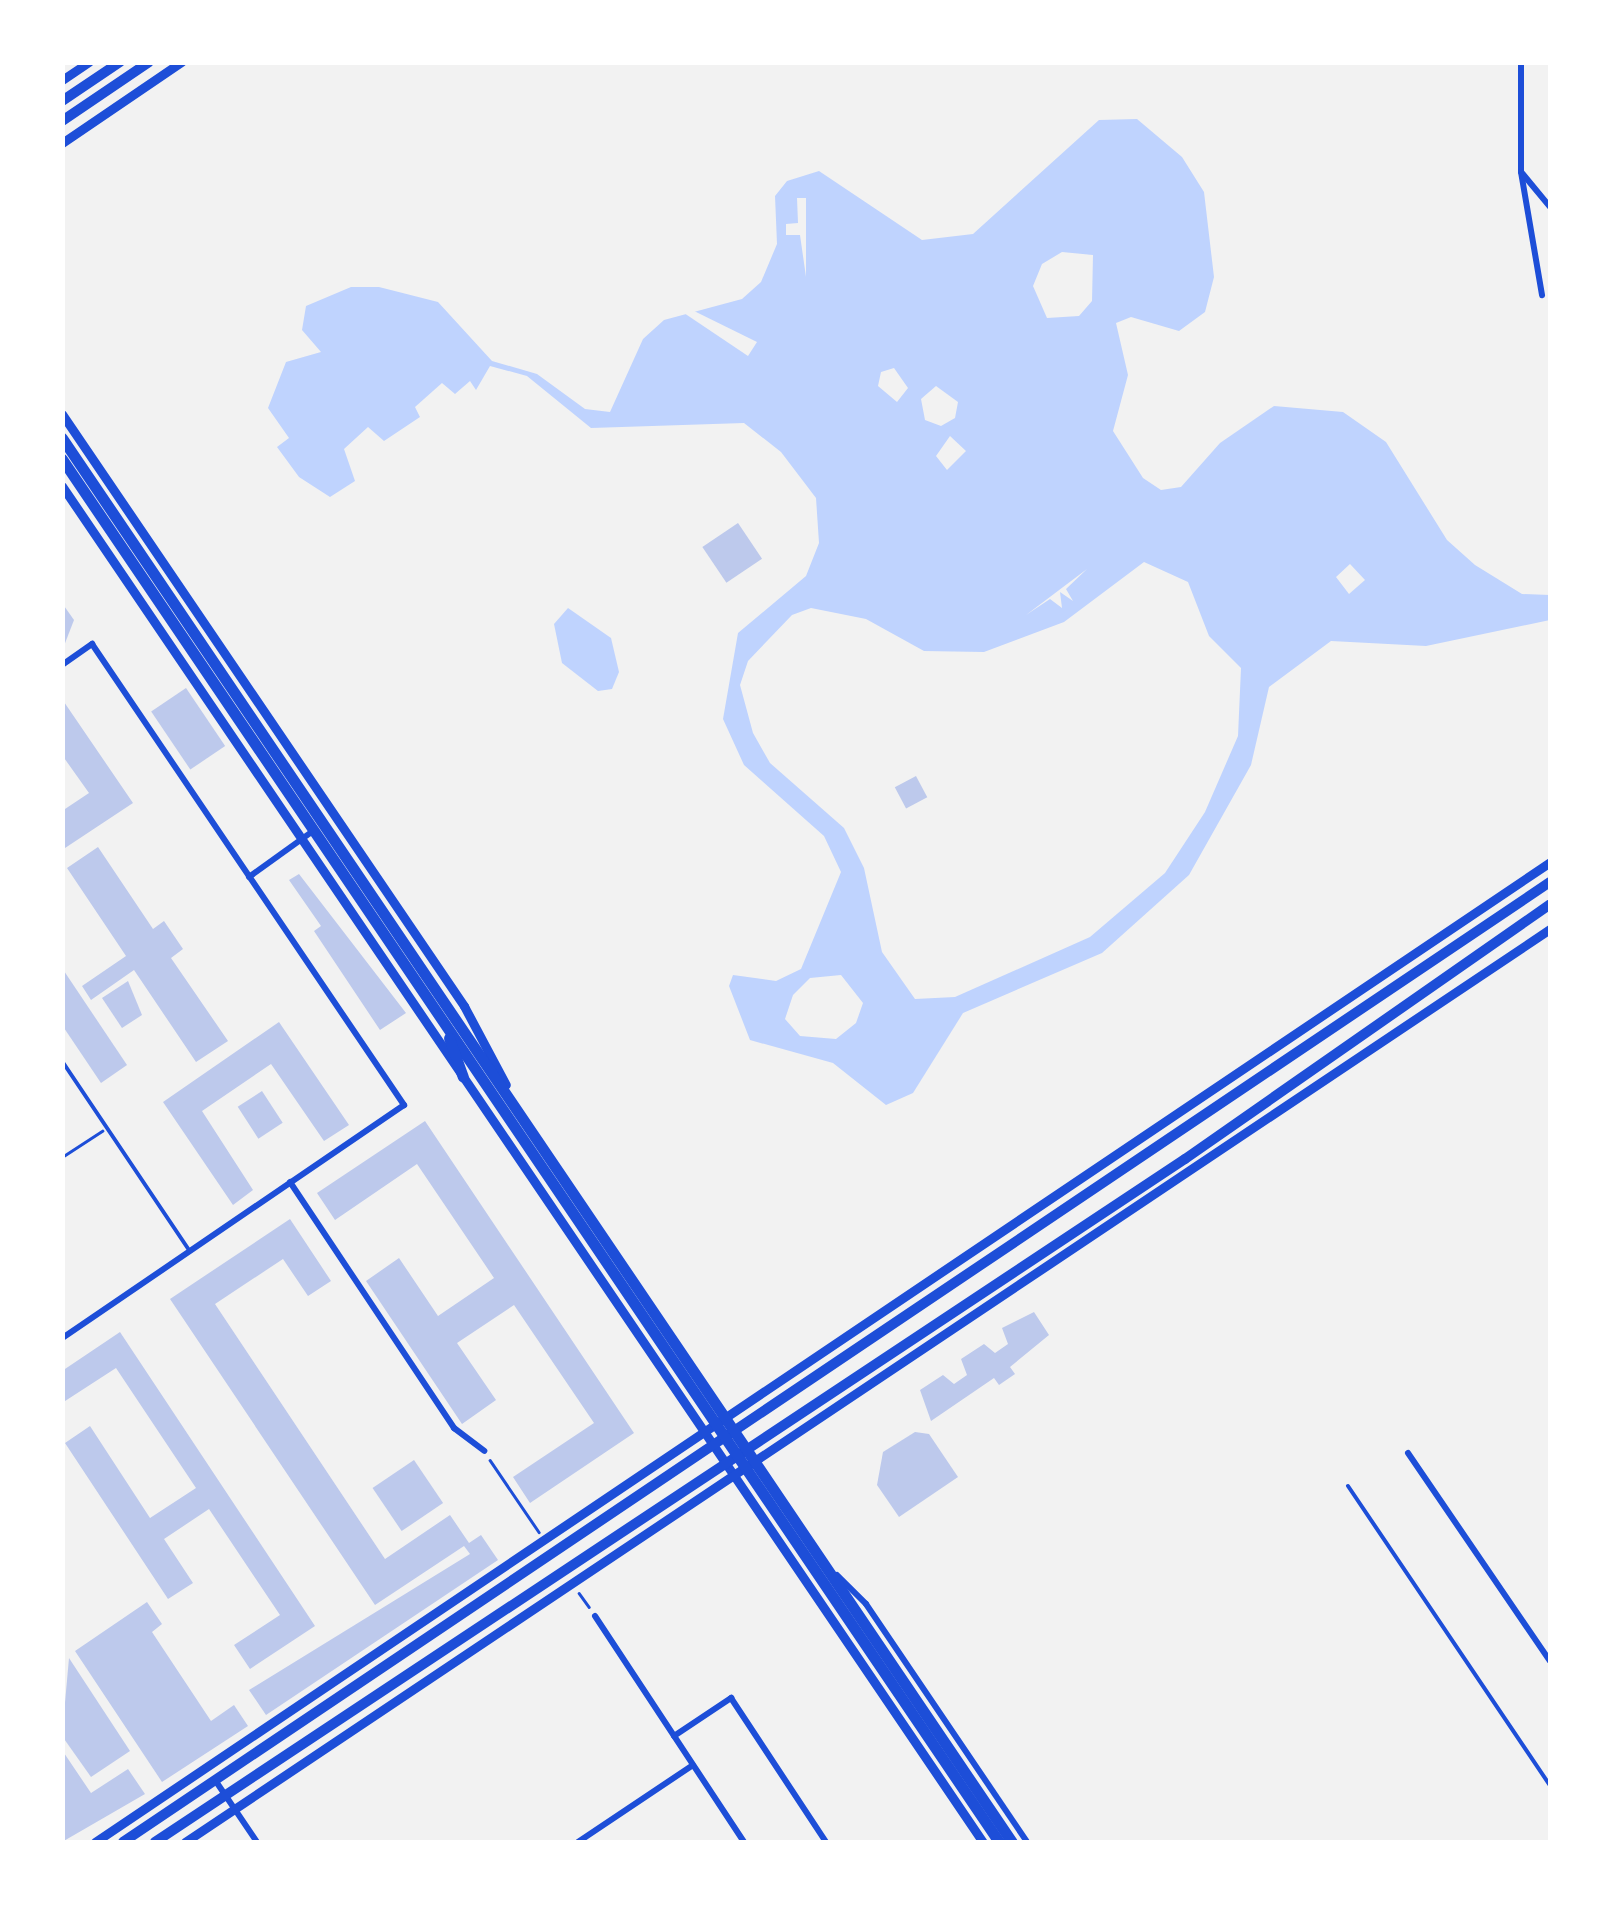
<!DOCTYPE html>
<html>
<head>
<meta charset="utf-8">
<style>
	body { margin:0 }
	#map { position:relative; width:1613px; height:1905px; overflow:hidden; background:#f2f2f2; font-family:Poppins,sans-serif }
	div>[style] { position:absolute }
	.water>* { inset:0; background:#bfd3fe }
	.pier>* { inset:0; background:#f2f2f2 }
	.building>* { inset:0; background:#bdc9ec; transform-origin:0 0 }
	.path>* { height:2.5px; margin:-1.25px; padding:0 1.25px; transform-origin:1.25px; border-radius:1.25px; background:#1d4ed8 }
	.service>* { height:4px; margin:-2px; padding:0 2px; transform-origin:2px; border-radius:2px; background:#1d4ed8 }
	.minor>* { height:6px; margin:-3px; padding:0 3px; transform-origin:3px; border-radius:3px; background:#1d4ed8 }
	.tertiary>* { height:9px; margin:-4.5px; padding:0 4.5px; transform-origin:4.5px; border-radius:4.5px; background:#1d4ed8 }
	.secondary>* { height:10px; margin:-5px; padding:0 5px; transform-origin:5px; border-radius:5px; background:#1d4ed8 }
	.primary>* { height:11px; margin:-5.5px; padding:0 5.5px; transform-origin:5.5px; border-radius:5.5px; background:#1d4ed8 }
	span { translate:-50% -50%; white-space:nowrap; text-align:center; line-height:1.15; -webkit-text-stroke:8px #fff; paint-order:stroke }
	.frame { position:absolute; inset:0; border:65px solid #fff; pointer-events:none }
</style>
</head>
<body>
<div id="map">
	<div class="water">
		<div style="clip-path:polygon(evenodd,1137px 119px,1182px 157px,1204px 192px,1214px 277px,1205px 312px,1179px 331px,1131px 317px,1116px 323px,1128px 375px,1113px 431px,1143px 478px,1161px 490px,1181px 487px,1220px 443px,1274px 406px,1343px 412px,1386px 442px,1447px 540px,1475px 565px,1522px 594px,1550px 595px,1550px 620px,1426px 646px,1331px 641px,1269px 687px,1251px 765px,1189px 875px,1102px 953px,963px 1013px,913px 1093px,886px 1105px,833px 1063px,750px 1040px,729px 986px,733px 975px,776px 981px,801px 969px,841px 872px,824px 836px,744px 765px,723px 719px,738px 633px,806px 576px,819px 543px,816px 498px,781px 452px,744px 423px,591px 428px,527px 376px,490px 366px,476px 390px,470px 381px,455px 394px,442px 383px,415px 407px,420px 417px,384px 441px,368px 427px,344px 449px,355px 481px,330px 497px,299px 477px,277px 447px,289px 438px,268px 408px,286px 362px,321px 352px,302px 330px,306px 306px,351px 287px,379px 287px,438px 302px,492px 361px,537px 374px,585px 409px,610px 412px,643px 339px,664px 320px,742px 299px,761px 282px,777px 244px,775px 196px,787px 181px,819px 171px,922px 240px,973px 234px,1099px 120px,1137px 119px,1062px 252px,1093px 255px,1092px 301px,1079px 316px,1047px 318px,1033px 286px,1042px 264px,1062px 252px,1137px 119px,894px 368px,908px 388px,897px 402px,878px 386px,881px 372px,894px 368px,1137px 119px,936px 386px,958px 402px,955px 418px,941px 426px,925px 420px,921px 399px,936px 386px,1137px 119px,950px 436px,966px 451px,947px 470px,936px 456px,950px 436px,1137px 119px,1144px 562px,1188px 582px,1209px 636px,1241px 668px,1238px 736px,1205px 812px,1165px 873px,1090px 937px,955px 997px,915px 999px,882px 952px,864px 868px,844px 828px,770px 763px,753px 733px,740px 685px,748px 661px,792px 615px,811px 608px,866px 619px,924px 651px,984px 652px,1064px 622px,1144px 562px,1137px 119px,1350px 564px,1365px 580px,1349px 594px,1336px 577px,1350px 564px,1137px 119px,841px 975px,863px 1003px,856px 1023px,836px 1039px,800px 1036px,785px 1019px,793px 995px,810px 978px,841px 975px)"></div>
		<div style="clip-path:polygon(568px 608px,611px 638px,619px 672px,612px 689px,598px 691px,562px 663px,554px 624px)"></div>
	</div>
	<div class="pier">
		<div style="clip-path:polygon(797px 198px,806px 198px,806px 277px,800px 235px,786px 235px,786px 224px,798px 223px)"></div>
		<div style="clip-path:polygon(690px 309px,757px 342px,748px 356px,681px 311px)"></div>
		<div style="clip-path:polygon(1087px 569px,1066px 589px,1073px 601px,1060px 592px,1062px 608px,1050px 599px,1026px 615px)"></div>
	</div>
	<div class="building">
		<div style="left:738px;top:523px;width:43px;height:43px;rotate:56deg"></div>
		<div style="clip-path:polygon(62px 603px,74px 620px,62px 651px)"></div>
		<div style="left:186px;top:688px;width:70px;height:42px;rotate:56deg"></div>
		<div style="clip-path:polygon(62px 699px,133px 803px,62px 850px,62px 811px,89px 793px,62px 755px)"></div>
		<div style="left:916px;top:776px;width:24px;height:24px;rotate:62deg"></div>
		<div style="clip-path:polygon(98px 847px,153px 929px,164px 921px,183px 949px,171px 958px,228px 1041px,196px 1062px,134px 970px,91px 1000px,82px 986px,126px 956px,67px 868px)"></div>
		<div style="clip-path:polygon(299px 874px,406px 1013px,380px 1030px,314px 931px,321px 926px,289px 880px)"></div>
		<div style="clip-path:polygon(62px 968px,127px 1065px,101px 1083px,62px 1025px)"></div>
		<div style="clip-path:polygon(128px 981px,142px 1015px,122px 1028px,102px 998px)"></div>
		<div style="clip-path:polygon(279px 1022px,349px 1125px,324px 1141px,271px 1064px,202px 1111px,253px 1190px,233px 1205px,163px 1102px)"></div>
		<div style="left:262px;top:1091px;width:38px;height:29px;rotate:57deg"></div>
		<div style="clip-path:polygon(425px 1121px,634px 1433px,530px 1503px,513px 1477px,594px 1423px,514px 1305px,457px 1343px,496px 1400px,462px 1424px,366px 1281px,399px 1258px,438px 1316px,494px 1278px,417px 1164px,335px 1220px,317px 1193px)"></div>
		<div style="clip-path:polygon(290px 1219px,331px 1281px,308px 1296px,283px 1259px,215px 1304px,385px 1559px,450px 1515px,469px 1543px,481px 1535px,498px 1560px,266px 1715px,249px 1690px,470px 1554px,464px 1546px,375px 1605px,170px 1299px)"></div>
		<div style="clip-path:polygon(1034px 1312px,1049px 1335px,1010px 1367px,1015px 1374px,999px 1385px,994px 1378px,931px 1421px,920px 1390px,943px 1375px,954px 1384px,967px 1375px,961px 1359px,984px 1344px,995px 1353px,1008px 1344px,1002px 1328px)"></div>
		<div style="clip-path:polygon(120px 1332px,315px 1626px,250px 1669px,234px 1645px,280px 1615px,209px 1509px,164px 1539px,193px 1583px,168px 1599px,65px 1443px,90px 1426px,150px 1518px,196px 1488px,116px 1368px,62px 1403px,62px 1371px)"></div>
		<div style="clip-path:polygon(915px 1432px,929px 1434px,958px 1477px,899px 1517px,877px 1485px,883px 1452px)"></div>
		<div style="left:414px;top:1460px;width:52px;height:50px;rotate:56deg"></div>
		<div style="clip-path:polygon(147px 1602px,162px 1624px,152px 1632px,211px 1721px,234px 1705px,248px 1726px,162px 1782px,75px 1651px)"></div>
		<div style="clip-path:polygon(69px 1658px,130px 1751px,91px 1777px,62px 1736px)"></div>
		<div style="clip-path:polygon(62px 1750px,91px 1793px,128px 1769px,145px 1794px,62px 1842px)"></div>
	</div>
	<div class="path">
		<div style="left:62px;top:1157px;width:48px;rotate:-33deg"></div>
		<div style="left:490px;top:1460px;width:87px;rotate:55.8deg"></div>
		<div style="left:579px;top:1593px;width:17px;rotate:54deg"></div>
	</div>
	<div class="service">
		<div style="left:62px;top:1061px;width:228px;rotate:56.1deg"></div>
		<div style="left:1348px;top:1486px;width:362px;rotate:56deg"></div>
	</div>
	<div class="minor">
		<div style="left:1521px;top:62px;width:110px;rotate:90deg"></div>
		<div style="left:1521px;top:172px;width:125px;rotate:80.3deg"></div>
		<div style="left:1522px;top:173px;width:44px;rotate:50.5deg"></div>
		<div style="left:62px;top:665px;width:37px;rotate:-35deg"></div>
		<div style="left:92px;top:644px;width:557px;rotate:55.91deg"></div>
		<div style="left:404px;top:1105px;width:414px;rotate:145.7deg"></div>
		<div style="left:249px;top:877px;width:79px;rotate:-35.7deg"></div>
		<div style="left:290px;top:1182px;width:296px;rotate:56.3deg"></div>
		<div style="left:454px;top:1428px;width:38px;rotate:37deg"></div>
		<div style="left:1408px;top:1453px;width:252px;rotate:55.7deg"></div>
		<div style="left:837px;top:1575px;width:41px;rotate:45deg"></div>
		<div style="left:866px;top:1604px;width:287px;rotate:55.9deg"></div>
		<div style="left:595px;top:1616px;width:271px;rotate:56.6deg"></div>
		<div style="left:674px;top:1736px;width:69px;rotate:-33.7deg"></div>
		<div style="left:731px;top:1698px;width:173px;rotate:56.6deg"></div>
		<div style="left:215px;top:1780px;width:75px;rotate:55.9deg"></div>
		<div style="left:578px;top:1842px;width:138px;rotate:-33.8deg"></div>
	</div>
	<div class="tertiary">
		<div style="left:62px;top:80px;width:32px;rotate:-34deg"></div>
		<div style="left:62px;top:143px;width:144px;rotate:-34.2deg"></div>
		<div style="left:62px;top:414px;width:716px;rotate:55.82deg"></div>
		<div style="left:464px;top:1006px;width:89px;rotate:62deg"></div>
		<div style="left:62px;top:486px;width:1639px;rotate:55.82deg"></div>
		<div style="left:95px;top:1842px;width:1754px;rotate:-33.96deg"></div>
		<div style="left:185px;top:1842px;width:1642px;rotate:-33.78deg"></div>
	</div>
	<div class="secondary">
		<div style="left:62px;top:101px;width:70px;rotate:-33.9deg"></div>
		<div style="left:62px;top:121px;width:105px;rotate:-34.1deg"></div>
		<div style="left:123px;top:1842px;width:1720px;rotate:-33.93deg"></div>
		<div style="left:155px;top:1842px;width:1236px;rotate:-33.55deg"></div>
		<div style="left:1185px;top:1159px;width:445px;rotate:-34.9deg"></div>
	</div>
	<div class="primary">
		<div style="left:62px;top:438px;width:1695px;rotate:55.92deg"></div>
		<div style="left:62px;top:459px;width:1671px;rotate:55.88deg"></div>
		<div style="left:449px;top:1038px;width:41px;rotate:70.3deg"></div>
	</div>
	<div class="frame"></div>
</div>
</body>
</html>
